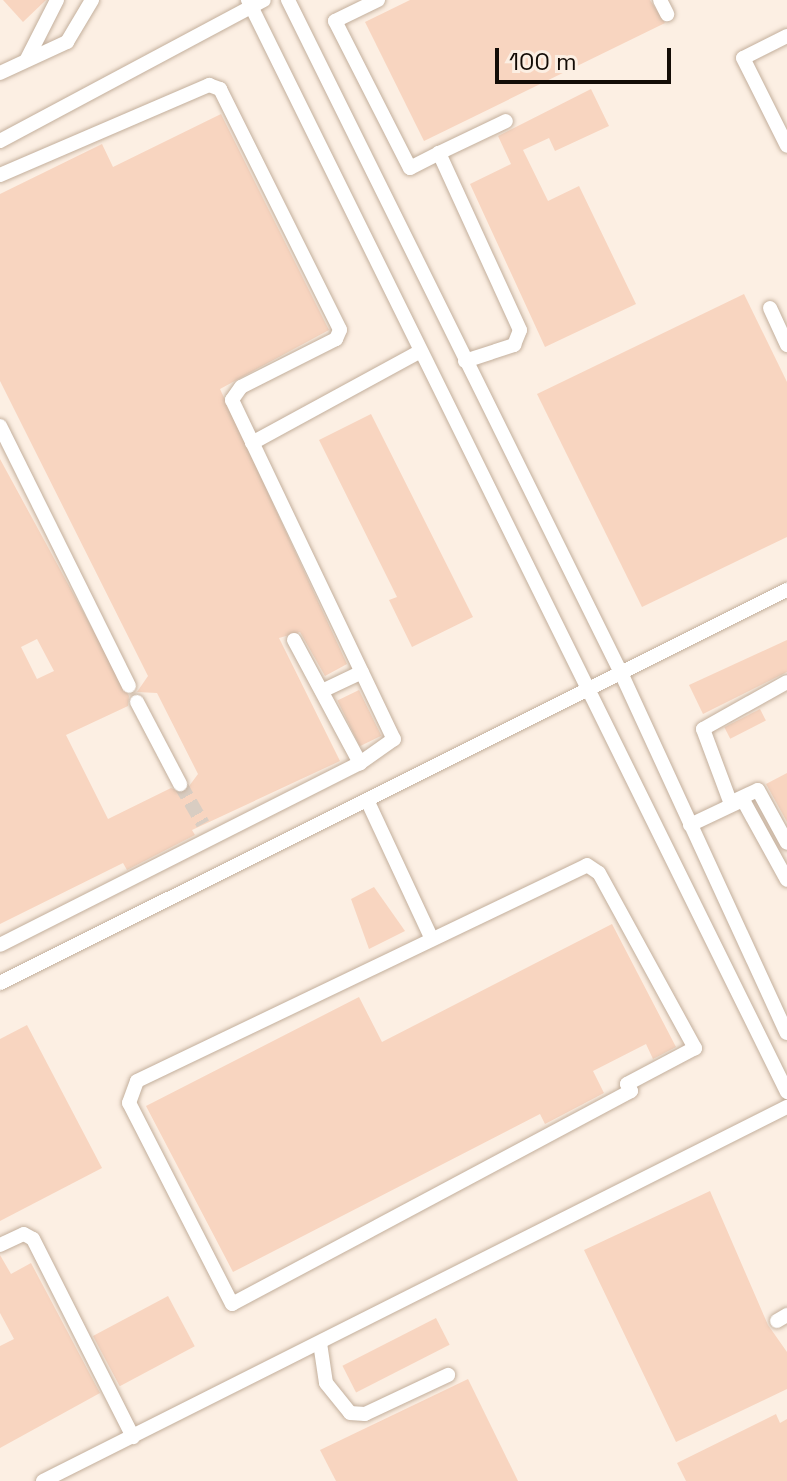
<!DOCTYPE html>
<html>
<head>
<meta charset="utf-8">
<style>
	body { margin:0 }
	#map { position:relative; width:787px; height:1481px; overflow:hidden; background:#fcefe3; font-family:"Space Grotesk",sans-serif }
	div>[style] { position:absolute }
	.building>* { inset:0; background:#f8d5c0; transform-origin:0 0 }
	.minor-tunnel>* { height:14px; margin-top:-7px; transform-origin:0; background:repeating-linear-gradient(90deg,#d9cdc2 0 14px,transparent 0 21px) }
	.roads { filter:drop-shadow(0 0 2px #c3af9c) drop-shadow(0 0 2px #c3af9c) }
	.minor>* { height:14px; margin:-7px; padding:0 7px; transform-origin:7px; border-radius:7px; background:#fff }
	span { translate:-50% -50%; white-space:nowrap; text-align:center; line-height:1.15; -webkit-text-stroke:6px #fcefe3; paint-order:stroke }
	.scale { position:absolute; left:495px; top:48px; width:176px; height:36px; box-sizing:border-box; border:4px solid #130c06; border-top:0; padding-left:10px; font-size:24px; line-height:28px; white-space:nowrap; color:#130c06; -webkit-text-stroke:6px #fcefe3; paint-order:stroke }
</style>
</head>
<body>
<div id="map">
	<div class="building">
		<div style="clip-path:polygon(3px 0,46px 0,23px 22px)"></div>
		<div style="clip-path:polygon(410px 0,650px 0,665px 23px,424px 141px,365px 22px)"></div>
		<div style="clip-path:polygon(591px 89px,609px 126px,555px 151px,549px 138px,523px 150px,548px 201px,579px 186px,636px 304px,545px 347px,470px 184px,511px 164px,498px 136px)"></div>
		<div style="clip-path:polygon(evenodd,221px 114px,329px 330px,220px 389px,347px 664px,325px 676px,300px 632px,279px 638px,340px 761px,192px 830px,195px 835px,127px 870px,123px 863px,0 924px,0 459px,129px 696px,128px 706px,66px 735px,108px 819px,171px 788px,184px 793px,198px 774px,157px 693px,137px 692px,148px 676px,0 381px,0 194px,102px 144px,113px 167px,221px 114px,37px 639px,54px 671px,37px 679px,21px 647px,37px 639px)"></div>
		<div style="clip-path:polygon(744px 294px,787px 382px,787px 537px,642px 607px,537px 394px)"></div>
		<div style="clip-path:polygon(371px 414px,473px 617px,412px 647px,389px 600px,397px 597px,319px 440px)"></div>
		<div style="clip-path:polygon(787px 640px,787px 672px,703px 714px,689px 685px)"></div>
		<div style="left:359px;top:690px;width:51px;height:24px;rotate:64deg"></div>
		<div style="left:760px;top:709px;width:13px;height:40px;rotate:63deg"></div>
		<div style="clip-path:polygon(787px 773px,787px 822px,766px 784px)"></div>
		<div style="clip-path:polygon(374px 887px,405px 931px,369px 949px,351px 899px)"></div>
		<div style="clip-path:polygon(612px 924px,676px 1047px,653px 1059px,646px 1044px,593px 1071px,604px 1093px,545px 1124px,540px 1114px,233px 1272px,146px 1106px,359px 997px,382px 1042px)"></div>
		<div style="clip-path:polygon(27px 1025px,102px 1168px,0 1221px,0 1039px)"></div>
		<div style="clip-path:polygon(710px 1191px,768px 1325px,787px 1352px,787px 1389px,676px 1442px,584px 1250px)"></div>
		<div style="clip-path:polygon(0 1255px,11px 1274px,31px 1263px,100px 1393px,0 1448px,0 1346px,14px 1339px,0 1313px)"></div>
		<div style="left:168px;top:1296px;width:57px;height:85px;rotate:62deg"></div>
		<div style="left:436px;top:1318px;width:30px;height:105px;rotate:63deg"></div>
		<div style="clip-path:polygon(468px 1379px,518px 1481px,336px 1481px,320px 1450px)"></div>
		<div style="clip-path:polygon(776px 1414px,780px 1423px,787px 1419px,787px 1481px,686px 1481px,677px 1463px)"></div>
	</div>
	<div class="minor-tunnel">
		<div style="left:180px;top:784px;width:46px;rotate:60.1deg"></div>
	</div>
	<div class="roads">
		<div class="minor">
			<div style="left:248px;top:0;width:1218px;rotate:63.73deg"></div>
			<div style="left:288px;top:0;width:753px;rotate:63.67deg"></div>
			<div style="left:622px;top:675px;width:394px;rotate:65.3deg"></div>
			<div style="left:378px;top:0;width:48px;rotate:154deg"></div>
			<div style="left:335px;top:21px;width:165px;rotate:63deg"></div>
			<div style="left:410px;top:168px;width:33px;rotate:-27deg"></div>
			<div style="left:660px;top:0;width:16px;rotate:63deg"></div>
			<div style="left:787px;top:36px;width:49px;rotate:153.4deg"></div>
			<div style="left:743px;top:58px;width:98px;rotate:63.4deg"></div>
			<div style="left:27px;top:59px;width:66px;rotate:-63deg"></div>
			<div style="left:0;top:73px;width:74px;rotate:-24.8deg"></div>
			<div style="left:67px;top:42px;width:49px;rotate:-59.2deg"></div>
			<div style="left:0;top:141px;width:299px;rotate:-28.1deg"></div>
			<div style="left:0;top:175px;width:228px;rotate:-23.3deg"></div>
			<div style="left:209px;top:85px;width:12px;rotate:20deg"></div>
			<div style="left:220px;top:89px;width:269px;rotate:63.5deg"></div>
			<div style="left:340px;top:330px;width:10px;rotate:114deg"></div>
			<div style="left:336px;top:339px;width:106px;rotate:153.2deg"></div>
			<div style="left:241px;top:387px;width:16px;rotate:125deg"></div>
			<div style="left:232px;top:400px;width:376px;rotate:64.5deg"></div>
			<div style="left:394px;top:739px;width:42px;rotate:144.8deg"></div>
			<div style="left:360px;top:763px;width:403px;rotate:153.2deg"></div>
			<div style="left:770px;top:308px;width:41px;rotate:65.3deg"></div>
			<div style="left:465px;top:361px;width:52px;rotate:-18.1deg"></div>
			<div style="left:514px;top:345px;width:16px;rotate:-68deg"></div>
			<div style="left:520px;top:330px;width:195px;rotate:-114.6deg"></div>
			<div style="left:439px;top:153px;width:74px;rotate:-25.5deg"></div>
			<div style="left:0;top:426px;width:290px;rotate:63.6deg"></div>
			<div style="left:252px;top:443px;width:192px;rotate:-28.6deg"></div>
			<div style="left:294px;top:640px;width:140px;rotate:61.8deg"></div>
			<div style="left:322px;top:691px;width:44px;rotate:-25.4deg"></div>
			<div style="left:137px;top:702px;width:93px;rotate:62.3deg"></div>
			<div style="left:367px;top:800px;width:149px;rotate:65deg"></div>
			<div style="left:734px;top:801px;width:26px;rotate:-25deg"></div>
			<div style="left:758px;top:790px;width:60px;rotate:61.3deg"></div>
			<div style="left:731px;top:804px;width:80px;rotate:-110.5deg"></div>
			<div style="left:703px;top:729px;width:96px;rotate:-29.2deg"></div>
			<div style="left:690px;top:825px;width:59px;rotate:-25.3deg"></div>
			<div style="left:743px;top:800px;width:91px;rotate:61.2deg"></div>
			<div style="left:587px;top:865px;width:14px;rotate:34deg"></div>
			<div style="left:599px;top:873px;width:200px;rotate:61.3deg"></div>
			<div style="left:695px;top:1048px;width:77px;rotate:152.1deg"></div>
			<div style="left:627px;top:1084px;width:8px;rotate:60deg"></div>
			<div style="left:631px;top:1091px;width:452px;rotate:151.9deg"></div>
			<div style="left:232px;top:1304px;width:226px;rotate:-117.1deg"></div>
			<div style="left:129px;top:1103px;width:23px;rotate:-70deg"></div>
			<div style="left:137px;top:1081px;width:499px;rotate:-25.6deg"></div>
			<div style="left:0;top:983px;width:880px;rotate:-26.54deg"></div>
			<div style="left:0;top:1245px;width:26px;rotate:-25deg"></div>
			<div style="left:24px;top:1234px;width:10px;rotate:29deg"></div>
			<div style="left:33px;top:1239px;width:222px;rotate:63.2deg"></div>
			<div style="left:777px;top:1321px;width:12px;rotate:-31deg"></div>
			<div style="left:320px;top:1343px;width:40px;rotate:81.5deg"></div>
			<div style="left:326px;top:1383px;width:38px;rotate:51deg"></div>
			<div style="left:350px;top:1413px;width:15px;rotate:4deg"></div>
			<div style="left:365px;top:1414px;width:92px;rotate:-25.2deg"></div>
			<div style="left:43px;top:1481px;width:833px;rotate:-26.69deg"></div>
		</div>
	</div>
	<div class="scale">100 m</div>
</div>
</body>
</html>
